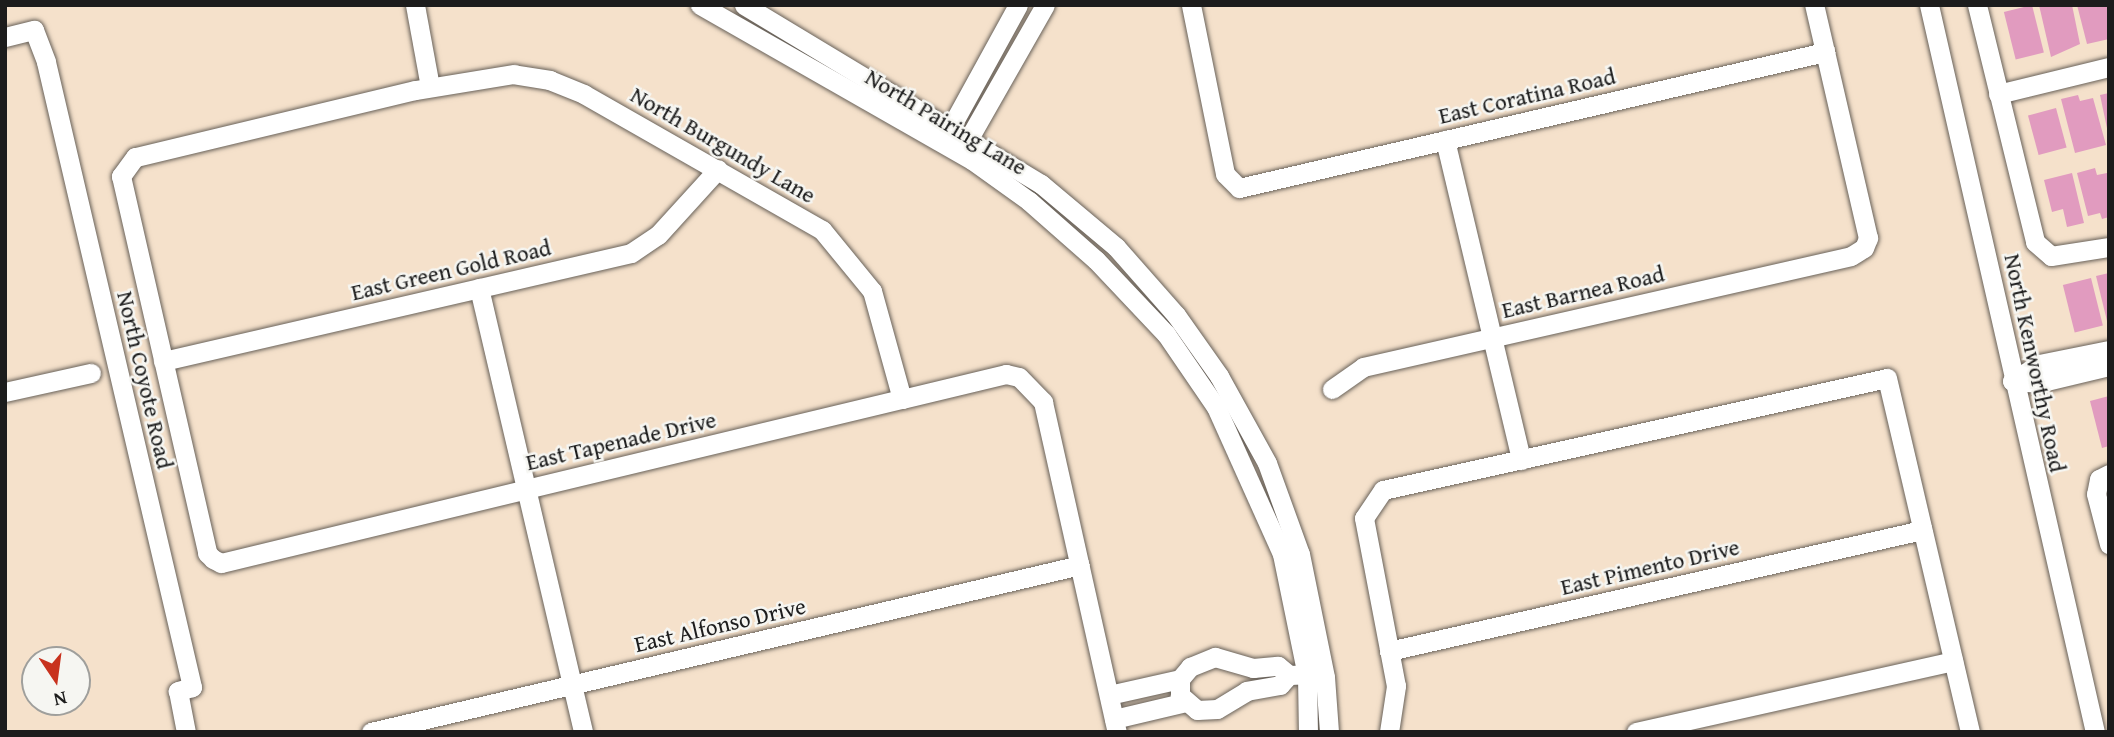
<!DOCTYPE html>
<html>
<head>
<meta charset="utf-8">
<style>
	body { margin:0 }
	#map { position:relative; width:2114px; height:737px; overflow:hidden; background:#f5e1cb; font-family:"Gentium Book Plus",serif }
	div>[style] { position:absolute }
	.building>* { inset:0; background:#e19bbf; transform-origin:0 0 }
	.roads { filter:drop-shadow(0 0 2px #686159) drop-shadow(0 0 2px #686159) }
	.minor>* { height:19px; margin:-9.5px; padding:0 9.5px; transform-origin:9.5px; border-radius:9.5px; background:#fff }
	span { translate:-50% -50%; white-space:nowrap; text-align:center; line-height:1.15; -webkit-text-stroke:5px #f6f6f2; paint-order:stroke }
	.street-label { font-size:23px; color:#1c1c1c }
	.frame { position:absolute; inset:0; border:7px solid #1c1c1c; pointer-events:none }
	.north { position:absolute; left:21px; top:646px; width:70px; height:70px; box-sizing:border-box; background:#f6f6f2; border:2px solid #9f9f9c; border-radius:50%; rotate:167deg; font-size:19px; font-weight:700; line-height:28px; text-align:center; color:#1c1c1c }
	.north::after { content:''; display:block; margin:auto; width:24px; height:32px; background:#c8321e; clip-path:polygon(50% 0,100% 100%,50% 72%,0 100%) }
</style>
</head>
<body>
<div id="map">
	<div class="building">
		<div style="left:2032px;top:5px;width:49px;height:29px;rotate:76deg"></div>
		<div style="clip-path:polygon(2039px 5px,2072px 5px,2080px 44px,2051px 57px)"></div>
		<div style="clip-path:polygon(2077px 5px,2107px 5px,2109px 39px,2087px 44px)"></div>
		<div style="clip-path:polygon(2109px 93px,2109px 133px,2108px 133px,2100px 95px)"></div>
		<div style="clip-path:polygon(2078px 95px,2080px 101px,2093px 98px,2106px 145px,2075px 153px,2061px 99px)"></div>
		<div style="left:2056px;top:108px;width:41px;height:29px;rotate:75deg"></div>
		<div style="clip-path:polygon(2095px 168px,2097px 175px,2107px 173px,2109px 180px,2109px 217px,2102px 219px,2100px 213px,2088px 216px,2077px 173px)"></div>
		<div style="clip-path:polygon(2072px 173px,2084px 223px,2067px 227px,2063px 209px,2052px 212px,2044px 180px)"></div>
		<div style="clip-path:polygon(2109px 273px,2109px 325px,2108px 325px,2096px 276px)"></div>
		<div style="left:2091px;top:278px;width:49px;height:29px;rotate:76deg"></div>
		<div style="clip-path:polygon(2109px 396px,2109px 446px,2102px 448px,2090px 401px)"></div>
	</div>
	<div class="roads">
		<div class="minor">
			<div style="left:415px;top:5px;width:83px;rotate:79.6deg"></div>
			<div style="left:700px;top:5px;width:313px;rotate:29.7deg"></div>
			<div style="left:972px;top:160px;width:70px;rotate:35.7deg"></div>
			<div style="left:1029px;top:201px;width:89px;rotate:41.4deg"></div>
			<div style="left:1096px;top:260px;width:102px;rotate:46.6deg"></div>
			<div style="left:1166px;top:334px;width:88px;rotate:55.6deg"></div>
			<div style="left:1216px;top:407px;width:161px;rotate:65.8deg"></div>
			<div style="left:1282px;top:554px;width:125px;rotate:78.4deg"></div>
			<div style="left:1307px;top:676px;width:56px;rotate:89deg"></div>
			<div style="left:744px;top:5px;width:347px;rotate:31.1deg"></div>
			<div style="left:1041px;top:184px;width:98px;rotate:40deg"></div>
			<div style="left:1116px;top:247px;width:91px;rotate:48.6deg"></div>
			<div style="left:1176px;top:315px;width:75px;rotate:54.8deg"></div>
			<div style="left:1219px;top:376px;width:99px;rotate:61.1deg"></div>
			<div style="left:1267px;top:463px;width:97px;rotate:70.1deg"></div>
			<div style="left:1300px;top:554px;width:126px;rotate:78.5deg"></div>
			<div style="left:1325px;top:677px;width:55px;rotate:85.8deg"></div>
			<div style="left:1191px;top:5px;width:172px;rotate:78.6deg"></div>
			<div style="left:1225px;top:174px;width:20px;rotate:45deg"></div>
			<div style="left:1239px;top:188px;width:602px;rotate:-13.07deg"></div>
			<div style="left:1929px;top:5px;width:746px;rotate:77.14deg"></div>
			<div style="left:1977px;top:5px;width:244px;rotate:76.2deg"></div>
			<div style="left:2035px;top:242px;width:21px;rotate:41deg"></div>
			<div style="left:2051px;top:256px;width:59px;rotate:-8.8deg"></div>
			<div style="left:5px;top:37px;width:30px;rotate:-14deg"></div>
			<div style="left:34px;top:30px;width:34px;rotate:69deg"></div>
			<div style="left:46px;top:62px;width:642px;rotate:76.85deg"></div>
			<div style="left:192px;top:687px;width:15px;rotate:164deg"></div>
			<div style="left:178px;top:691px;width:42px;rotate:79deg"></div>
			<div style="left:1998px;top:94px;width:114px;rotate:-13.7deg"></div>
			<div style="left:946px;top:136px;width:149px;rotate:-61.2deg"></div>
			<div style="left:1445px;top:140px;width:329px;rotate:76.6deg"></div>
			<div style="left:964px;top:147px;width:163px;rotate:-60.3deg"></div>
			<div style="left:479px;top:288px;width:456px;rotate:76.8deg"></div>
			<div style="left:163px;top:361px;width:480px;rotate:-13deg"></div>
			<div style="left:631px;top:253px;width:32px;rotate:-34deg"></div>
			<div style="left:658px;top:235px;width:89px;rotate:-47.7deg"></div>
			<div style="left:2012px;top:381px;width:32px;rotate:-32deg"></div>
			<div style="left:2039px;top:364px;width:71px;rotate:-11.3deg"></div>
			<div style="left:2012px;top:381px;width:26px;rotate:4deg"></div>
			<div style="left:2038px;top:383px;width:73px;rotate:-13.5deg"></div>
			<div style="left:1332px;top:389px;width:38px;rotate:-35deg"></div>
			<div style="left:1363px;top:367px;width:500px;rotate:-12.81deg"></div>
			<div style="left:1851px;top:256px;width:15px;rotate:-32deg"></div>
			<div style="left:1864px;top:248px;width:11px;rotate:-68deg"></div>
			<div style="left:1868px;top:238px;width:239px;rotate:-103deg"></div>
			<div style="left:5px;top:392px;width:88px;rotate:-12.5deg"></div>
			<div style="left:902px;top:399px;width:112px;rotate:-105.5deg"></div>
			<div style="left:872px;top:291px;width:79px;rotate:-129.3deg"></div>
			<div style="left:822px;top:230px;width:274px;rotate:-150.3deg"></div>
			<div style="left:584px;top:94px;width:37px;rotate:-158deg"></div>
			<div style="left:550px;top:80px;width:36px;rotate:-171deg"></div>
			<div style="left:514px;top:74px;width:100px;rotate:170.8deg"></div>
			<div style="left:415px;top:90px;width:288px;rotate:166.5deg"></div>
			<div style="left:135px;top:157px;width:24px;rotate:126deg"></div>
			<div style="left:121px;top:176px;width:387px;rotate:77.1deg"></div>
			<div style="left:207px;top:553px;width:8px;rotate:45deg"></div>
			<div style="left:213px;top:559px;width:9px;rotate:27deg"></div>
			<div style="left:221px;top:563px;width:314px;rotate:-13.6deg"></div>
			<div style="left:526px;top:489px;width:387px;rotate:-13.5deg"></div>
			<div style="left:902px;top:399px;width:107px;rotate:-13.5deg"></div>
			<div style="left:1006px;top:374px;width:13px;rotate:13deg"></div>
			<div style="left:1019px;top:377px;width:35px;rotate:46deg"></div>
			<div style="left:1043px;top:402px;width:338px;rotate:77.4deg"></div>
			<div style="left:2109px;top:474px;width:11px;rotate:153deg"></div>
			<div style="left:2099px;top:479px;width:15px;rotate:101deg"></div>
			<div style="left:2096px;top:494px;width:52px;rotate:75.4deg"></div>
			<div style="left:1389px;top:651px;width:547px;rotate:-12.79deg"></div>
			<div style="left:1289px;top:675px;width:13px;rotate:132deg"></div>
			<div style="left:1280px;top:685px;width:34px;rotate:170deg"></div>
			<div style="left:1247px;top:691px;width:35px;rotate:149deg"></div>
			<div style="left:1217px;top:709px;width:20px;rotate:177deg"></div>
			<div style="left:1197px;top:710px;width:23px;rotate:-139deg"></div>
			<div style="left:1180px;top:695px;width:16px;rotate:-90deg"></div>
			<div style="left:1180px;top:679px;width:16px;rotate:-50deg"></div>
			<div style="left:1190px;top:667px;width:27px;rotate:-22deg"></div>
			<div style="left:1215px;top:657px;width:40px;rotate:16deg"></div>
			<div style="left:1253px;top:668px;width:25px;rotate:-5deg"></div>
			<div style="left:1278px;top:666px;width:14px;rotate:39deg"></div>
			<div style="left:1289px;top:675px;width:27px;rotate:-2deg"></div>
			<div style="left:1109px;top:695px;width:73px;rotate:-12.7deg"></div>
			<div style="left:1114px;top:719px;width:74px;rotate:-13.3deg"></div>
			<div style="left:371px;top:732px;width:728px;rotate:-13.25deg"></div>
			<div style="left:1389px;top:732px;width:47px;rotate:-81.3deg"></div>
			<div style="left:1396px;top:686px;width:171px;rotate:-100.8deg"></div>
			<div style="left:1364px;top:518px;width:34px;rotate:-56deg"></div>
			<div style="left:1383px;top:490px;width:516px;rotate:-12.53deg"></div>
			<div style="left:1887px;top:378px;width:364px;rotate:76.8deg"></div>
			<div style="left:1636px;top:732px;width:325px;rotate:-12.6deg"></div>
		</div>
	</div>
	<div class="street-label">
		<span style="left:1527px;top:96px;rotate:-13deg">East Coratina Road</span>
		<span style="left:946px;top:122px;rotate:31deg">North Pairing Lane</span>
		<span style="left:723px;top:145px;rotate:30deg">North Burgundy Lane</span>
		<span style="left:451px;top:270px;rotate:-13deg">East Green Gold Road</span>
		<span style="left:1583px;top:292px;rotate:-13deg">East Barnea Road</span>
		<span style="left:2035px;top:363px;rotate:78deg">North Kenworthy Road</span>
		<span style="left:145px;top:380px;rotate:77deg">North Coyote Road</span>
		<span style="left:621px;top:441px;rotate:-13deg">East Tapenade Drive</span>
		<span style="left:1650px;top:567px;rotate:-13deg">East Pimento Drive</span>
		<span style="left:720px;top:625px;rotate:-13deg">East Alfonso Drive</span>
	</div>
	<div class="frame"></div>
	<div class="north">N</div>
</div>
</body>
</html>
